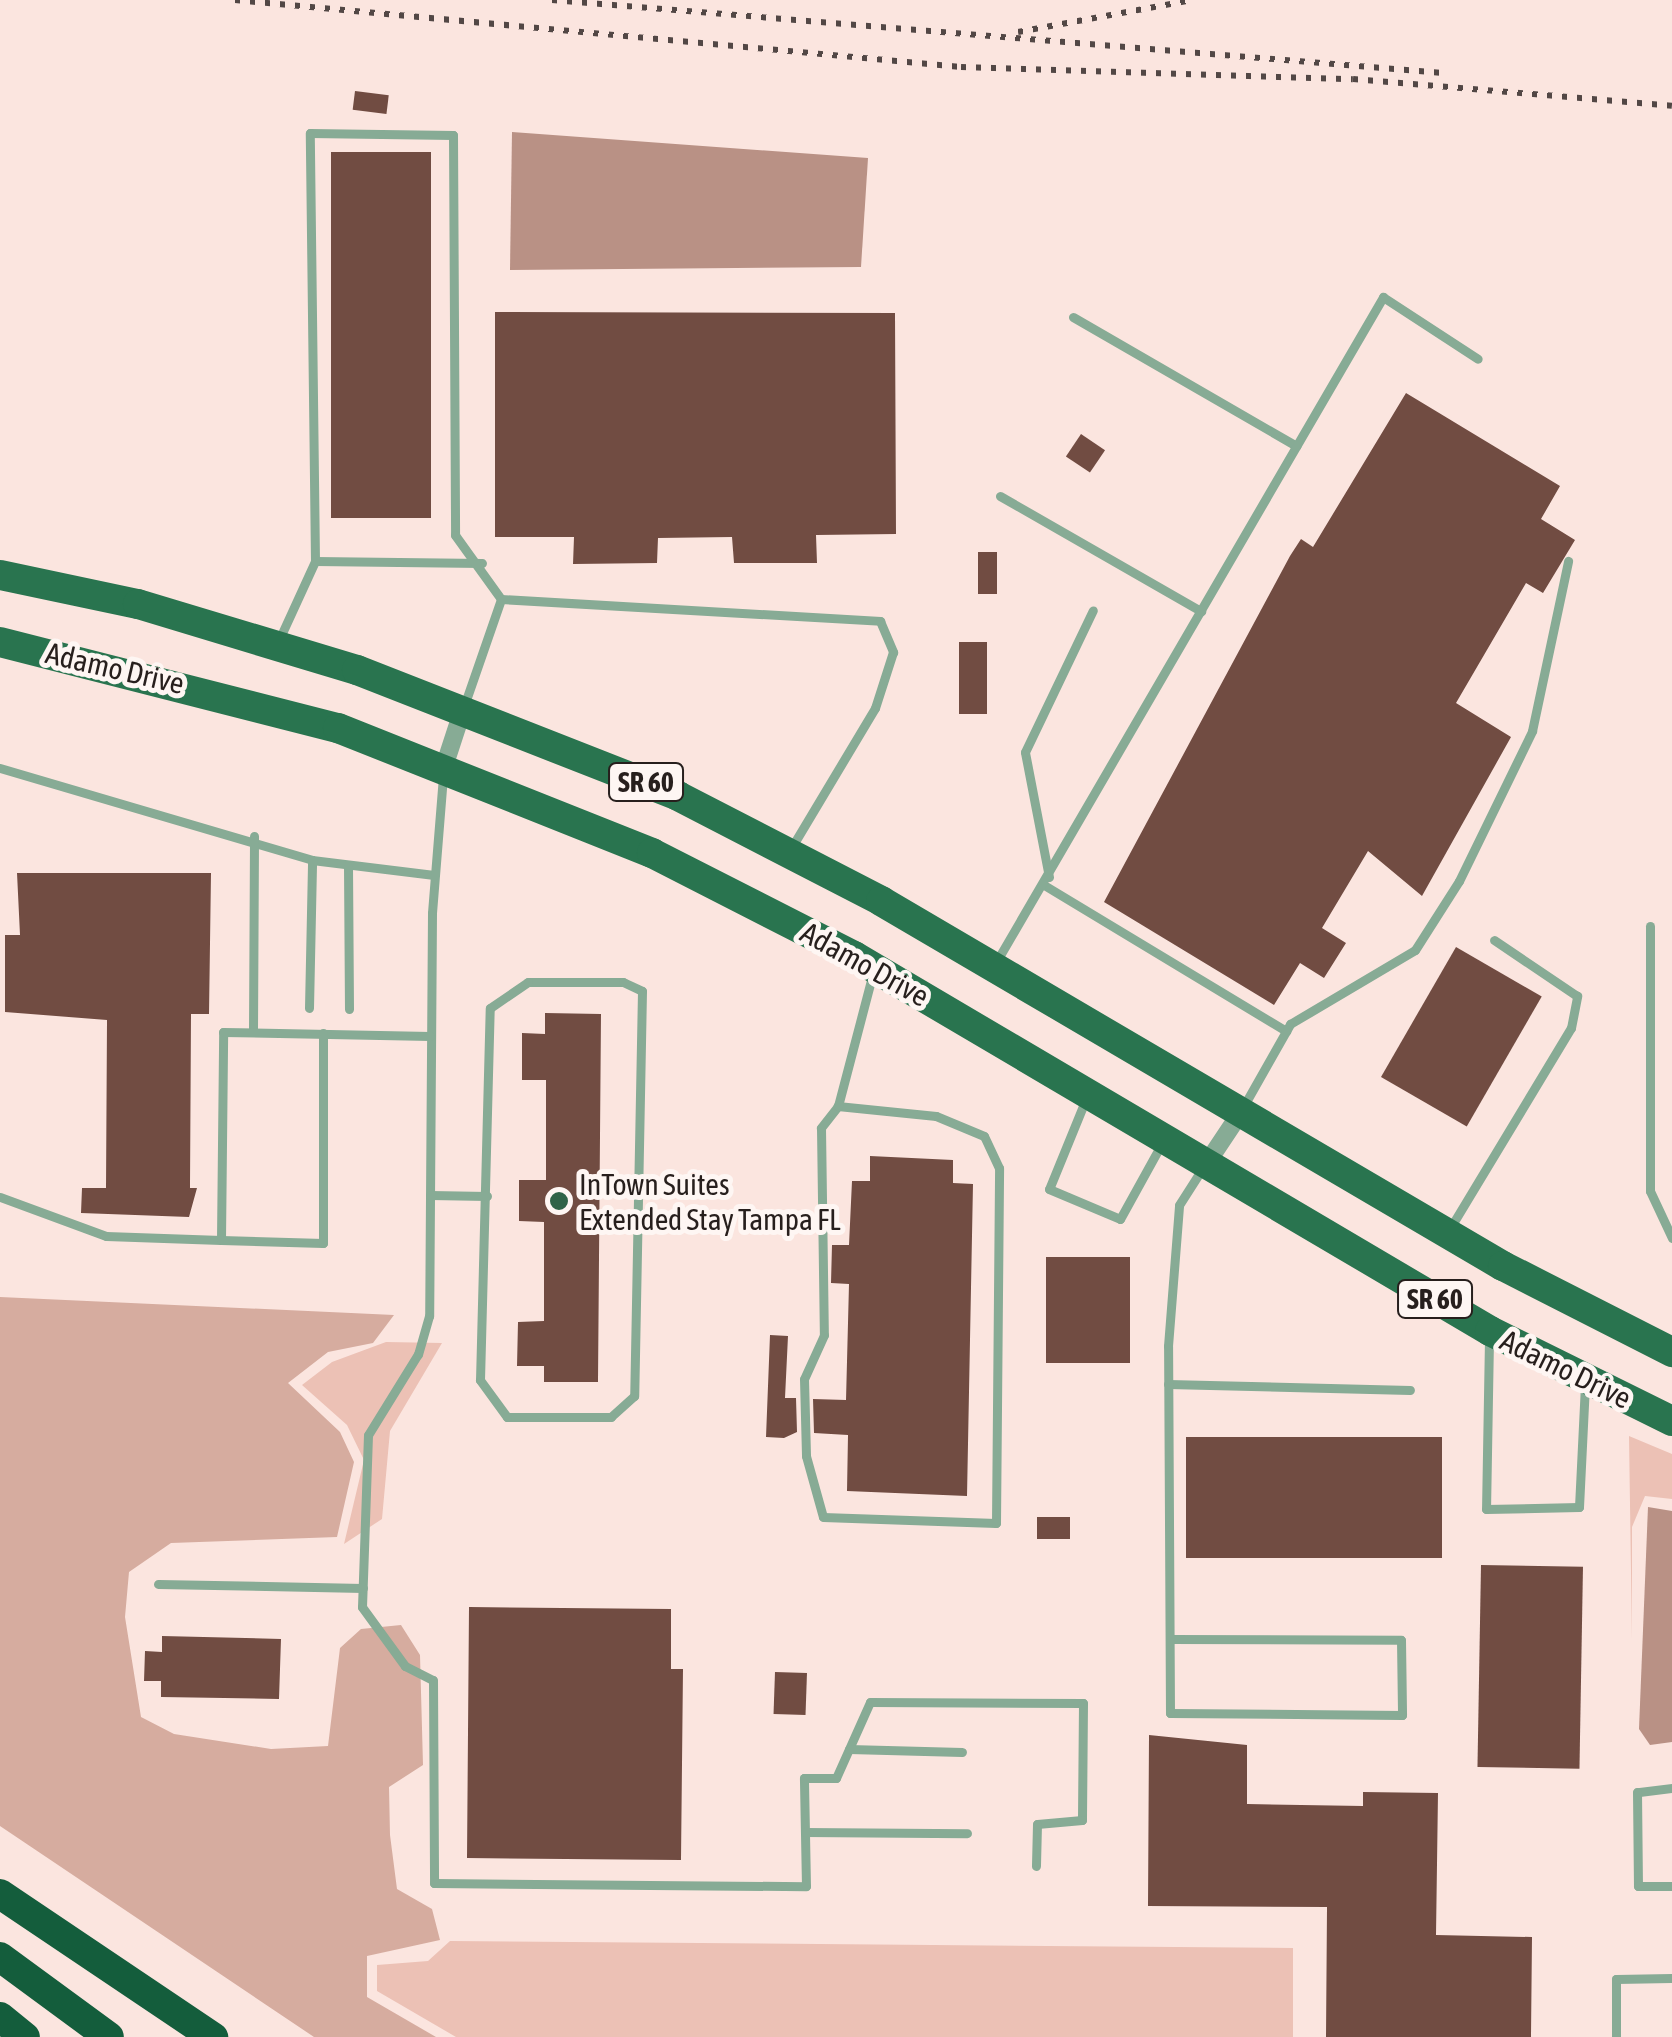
<!DOCTYPE html>
<html>
<head>
<meta charset="utf-8">
<style>
	body { margin:0 }
	#map { position:relative; width:1672px; height:2037px; overflow:hidden; background:#fbe5df; font-family:"Asap Condensed",sans-serif }
	div>[style] { position:absolute }
	.green>* { inset:0; background:#ecc1b5 }
	.forest>* { inset:0; background:#d6ac9f }
	.water>* { inset:0; background:#b99185 }
	.building>* { inset:0; background:#714c42; transform-origin:0 0 }
	.lane>* { height:9px; margin:-4.5px; padding:0 4.5px; transform-origin:4.5px; border-radius:4.5px; background:#87ab95 }
	.street>* { height:18px; margin:-9px; padding:0 9px; transform-origin:9px; border-radius:9px; background:#87ab95 }
	.primary>* { height:30px; margin:-15px; padding:0 15px; transform-origin:15px; border-radius:15px; background:#29744f }
	.highway>* { height:30px; margin:-15px; padding:0 15px; transform-origin:15px; border-radius:15px; background:#145d3c }
	.rail>* { height:6px; margin-top:-3px; transform-origin:0; background:repeating-linear-gradient(90deg,#524745 0 5px,transparent 0 15px) }
	.dots>* { width:28px; height:28px; translate:-50% -50%; box-sizing:border-box; border:5px solid #fef6f3; border-radius:50% }
	span { translate:-50% -50%; white-space:nowrap; text-align:center; line-height:1.15; -webkit-text-stroke:10px #fef6f3; paint-order:stroke }
	.shield-label span { padding:2px 8px; background:#fef6f3; border:2px solid; border-radius:8px; -webkit-text-stroke-width:0 }
	.shield-label { font-size:28px; color:#271f1d; font-weight:700 }
	.street-label { font-size:30px; color:#271f1d }
	.poi-label { font-size:30px; color:#271f1d }
	.left { translate:0 -50%; text-align:left }
</style>
</head>
<body>
<div id="map">
	<div class="green">
		<div style="clip-path:polygon(386px 1342px,442px 1343px,390px 1431px,382px 1519px,344px 1544px,364px 1460px,347px 1425px,302px 1385px,332px 1362px)"></div>
		<div style="clip-path:polygon(1629px 1436px,1672px 1454px,1672px 1499px,1645px 1496px,1632px 1527px,1632px 1640px)"></div>
		<div style="clip-path:polygon(450px 1941px,1293px 1948px,1293px 2037px,456px 2037px,377px 1991px,377px 1965px,428px 1961px)"></div>
	</div>
	<div class="forest">
		<div style="clip-path:polygon(0 1297px,394px 1315px,373px 1343px,328px 1352px,288px 1383px,340px 1432px,354px 1462px,337px 1537px,171px 1543px,129px 1572px,125px 1617px,141px 1717px,174px 1734px,271px 1749px,328px 1746px,340px 1648px,361px 1629px,401px 1625px,420px 1655px,423px 1765px,389px 1787px,390px 1835px,397px 1889px,432px 1909px,440px 1940px,367px 1956px,367px 1997px,436px 2037px,314px 2037px,0 1826px)"></div>
	</div>
	<div class="water">
		<div style="clip-path:polygon(512px 132px,868px 158px,861px 267px,510px 270px)"></div>
		<div style="clip-path:polygon(1648px 1507px,1672px 1511px,1672px 1742px,1650px 1745px,1639px 1729px)"></div>
	</div>
	<div class="building">
		<div style="left:355px;top:91px;width:34px;height:19px;rotate:7deg"></div>
		<div style="left:331px;top:152px;width:100px;height:366px"></div>
		<div style="clip-path:polygon(495px 312px,895px 313px,896px 534px,816px 535px,817px 563px,734px 563px,732px 537px,658px 538px,657px 563px,573px 564px,574px 537px,495px 537px)"></div>
		<div style="clip-path:polygon(1406px 393px,1560px 486px,1541px 519px,1575px 540px,1543px 593px,1526px 583px,1456px 703px,1511px 737px,1422px 896px,1368px 851px,1322px 928px,1346px 943px,1324px 978px,1300px 963px,1274px 1005px,1104px 902px,1290px 556px,1301px 539px,1313px 547px)"></div>
		<div style="left:1081px;top:434px;width:29px;height:27px;rotate:34deg"></div>
		<div style="left:978px;top:552px;width:19px;height:42px"></div>
		<div style="left:959px;top:642px;width:28px;height:72px"></div>
		<div style="clip-path:polygon(17px 873px,211px 873px,209px 1014px,191px 1014px,190px 1188px,197px 1188px,189px 1217px,81px 1213px,82px 1188px,106px 1188px,107px 1020px,5px 1012px,5px 935px,20px 935px)"></div>
		<div style="left:1456px;top:947px;width:99px;height:150px;rotate:30deg"></div>
		<div style="clip-path:polygon(545px 1013px,601px 1014px,598px 1382px,544px 1382px,544px 1366px,517px 1366px,518px 1322px,544px 1321px,544px 1222px,519px 1221px,519px 1180px,546px 1180px,546px 1080px,522px 1080px,522px 1033px,545px 1034px)"></div>
		<div style="clip-path:polygon(870px 1156px,953px 1160px,953px 1183px,973px 1184px,967px 1496px,847px 1491px,848px 1435px,814px 1433px,813px 1399px,846px 1400px,849px 1284px,831px 1283px,832px 1245px,849px 1245px,852px 1181px,870px 1181px)"></div>
		<div style="left:1046px;top:1257px;width:84px;height:106px"></div>
		<div style="clip-path:polygon(770px 1335px,788px 1336px,785px 1398px,796px 1398px,797px 1432px,784px 1438px,766px 1437px)"></div>
		<div style="left:1186px;top:1437px;width:256px;height:121px"></div>
		<div style="left:1070px;top:1517px;width:22px;height:33px;rotate:90deg"></div>
		<div style="left:1481px;top:1565px;width:102px;height:202px;rotate:1deg"></div>
		<div style="clip-path:polygon(469px 1607px,671px 1609px,671px 1669px,683px 1669px,681px 1860px,467px 1858px)"></div>
		<div style="clip-path:polygon(162px 1636px,281px 1639px,279px 1699px,161px 1697px,161px 1681px,144px 1681px,145px 1651px,162px 1652px)"></div>
		<div style="left:775px;top:1672px;width:32px;height:42px;rotate:2deg"></div>
		<div style="clip-path:polygon(1149px 1735px,1247px 1745px,1247px 1804px,1363px 1806px,1363px 1792px,1438px 1793px,1436px 1935px,1532px 1937px,1531px 2037px,1326px 2037px,1327px 1907px,1148px 1906px)"></div>
	</div>
	<div class="lane">
		<div style="left:1073px;top:317px;width:258px;rotate:30deg"></div>
		<div style="left:1000px;top:496px;width:232px;rotate:29.8deg"></div>
		<div style="left:315px;top:561px;width:167px;rotate:0.7deg"></div>
		<div style="left:278px;top:642px;width:89px;rotate:-65.4deg"></div>
		<div style="left:315px;top:561px;width:428px;rotate:-90.7deg"></div>
		<div style="left:310px;top:133px;width:143px;rotate:0.8deg"></div>
		<div style="left:453px;top:135px;width:400px;rotate:89.7deg"></div>
		<div style="left:455px;top:535px;width:79px;rotate:54.3deg"></div>
		<div style="left:464px;top:706px;width:113px;rotate:-70.9deg"></div>
		<div style="left:501px;top:599px;width:380px;rotate:3.3deg"></div>
		<div style="left:880px;top:621px;width:34px;rotate:67deg"></div>
		<div style="left:893px;top:652px;width:59px;rotate:107.8deg"></div>
		<div style="left:875px;top:708px;width:165px;rotate:120.9deg"></div>
		<div style="left:0;top:768px;width:325px;rotate:16.4deg"></div>
		<div style="left:312px;top:860px;width:123px;rotate:7deg"></div>
		<div style="left:443px;top:776px;width:137px;rotate:94.6deg"></div>
		<div style="left:432px;top:913px;width:403px;rotate:90.4deg"></div>
		<div style="left:429px;top:1316px;width:40px;rotate:106deg"></div>
		<div style="left:418px;top:1354px;width:95px;rotate:121.7deg"></div>
		<div style="left:368px;top:1435px;width:172px;rotate:92deg"></div>
		<div style="left:362px;top:1607px;width:73px;rotate:53.9deg"></div>
		<div style="left:405px;top:1666px;width:31px;rotate:27deg"></div>
		<div style="left:433px;top:1680px;width:203px;rotate:89.7deg"></div>
		<div style="left:434px;top:1883px;width:372px;rotate:0.5deg"></div>
		<div style="left:806px;top:1886px;width:108px;rotate:-91.1deg"></div>
		<div style="left:804px;top:1778px;width:32px"></div>
		<div style="left:836px;top:1778px;width:83px;rotate:-65.9deg"></div>
		<div style="left:870px;top:1702px;width:213px;rotate:0.3deg"></div>
		<div style="left:1083px;top:1703px;width:117px;rotate:90.5deg"></div>
		<div style="left:1082px;top:1820px;width:45px;rotate:174.9deg"></div>
		<div style="left:1037px;top:1824px;width:42px;rotate:91.4deg"></div>
		<div style="left:348px;top:866px;width:143px;rotate:89.6deg"></div>
		<div style="left:1049px;top:877px;width:127px;rotate:-100.9deg"></div>
		<div style="left:1025px;top:752px;width:157px;rotate:-64.4deg"></div>
		<div style="left:1044px;top:885px;width:283px;rotate:31.1deg"></div>
		<div style="left:1650px;top:926px;width:265px;rotate:90deg"></div>
		<div style="left:1650px;top:1191px;width:52px;rotate:64.9deg"></div>
		<div style="left:995px;top:964px;width:772px;rotate:-59.81deg"></div>
		<div style="left:1383px;top:297px;width:113px;rotate:33.1deg"></div>
		<div style="left:528px;top:982px;width:95px"></div>
		<div style="left:623px;top:982px;width:21px;rotate:25deg"></div>
		<div style="left:642px;top:991px;width:405px;rotate:91.1deg"></div>
		<div style="left:634px;top:1396px;width:31px;rotate:138deg"></div>
		<div style="left:611px;top:1417px;width:104px;rotate:180deg"></div>
		<div style="left:507px;top:1417px;width:46px;rotate:-126.1deg"></div>
		<div style="left:480px;top:1380px;width:372px;rotate:-88.5deg"></div>
		<div style="left:490px;top:1008px;width:46px;rotate:-34.4deg"></div>
		<div style="left:309px;top:1008px;width:148px;rotate:-88.8deg"></div>
		<div style="left:253px;top:1031px;width:195px;rotate:-89.7deg"></div>
		<div style="left:1085px;top:1101px;width:95px;rotate:112.2deg"></div>
		<div style="left:1049px;top:1189px;width:77px;rotate:22.9deg"></div>
		<div style="left:1120px;top:1219px;width:87px;rotate:-61.1deg"></div>
		<div style="left:838px;top:1106px;width:28px;rotate:128deg"></div>
		<div style="left:821px;top:1128px;width:207px;rotate:89.2deg"></div>
		<div style="left:824px;top:1335px;width:48px;rotate:114.4deg"></div>
		<div style="left:804px;top:1379px;width:77px;rotate:88.5deg"></div>
		<div style="left:806px;top:1456px;width:63px;rotate:74.4deg"></div>
		<div style="left:823px;top:1517px;width:173px;rotate:2deg"></div>
		<div style="left:996px;top:1523px;width:355px;rotate:-89.5deg"></div>
		<div style="left:999px;top:1168px;width:35px;rotate:-115deg"></div>
		<div style="left:984px;top:1136px;width:52px;rotate:-157.4deg"></div>
		<div style="left:936px;top:1116px;width:99px;rotate:-174.2deg"></div>
		<div style="left:838px;top:1106px;width:134px;rotate:-75.3deg"></div>
		<div style="left:1242px;top:1109px;width:98px;rotate:-60.5deg"></div>
		<div style="left:1290px;top:1024px;width:145px;rotate:-30.6deg"></div>
		<div style="left:1415px;top:950px;width:82px;rotate:-57.5deg"></div>
		<div style="left:1459px;top:881px;width:167px;rotate:-64deg"></div>
		<div style="left:1532px;top:731px;width:174px;rotate:-78deg"></div>
		<div style="left:430px;top:1195px;width:57px;rotate:1deg"></div>
		<div style="left:0;top:1197px;width:113px;rotate:20.2deg"></div>
		<div style="left:106px;top:1236px;width:115px;rotate:2deg"></div>
		<div style="left:221px;top:1240px;width:208px;rotate:-89.4deg"></div>
		<div style="left:223px;top:1032px;width:207px;rotate:1.1deg"></div>
		<div style="left:1449px;top:1230px;width:236px;rotate:-58.9deg"></div>
		<div style="left:1571px;top:1028px;width:33px;rotate:-79deg"></div>
		<div style="left:1577px;top:996px;width:100px;rotate:-146deg"></div>
		<div style="left:221px;top:1240px;width:102px;rotate:1.7deg"></div>
		<div style="left:323px;top:1243px;width:210px;rotate:-90deg"></div>
		<div style="left:1489px;top:1339px;width:170px;rotate:91deg"></div>
		<div style="left:1486px;top:1509px;width:93px;rotate:-1.2deg"></div>
		<div style="left:1579px;top:1507px;width:122px;rotate:-87.2deg"></div>
		<div style="left:1168px;top:1384px;width:242px;rotate:1.4deg"></div>
		<div style="left:158px;top:1584px;width:205px;rotate:1.1deg"></div>
		<div style="left:1170px;top:1639px;width:231px;rotate:0.2deg"></div>
		<div style="left:1401px;top:1640px;width:75px;rotate:89.2deg"></div>
		<div style="left:1402px;top:1715px;width:232px;rotate:-179.5deg"></div>
		<div style="left:1170px;top:1713px;width:367px;rotate:-90.3deg"></div>
		<div style="left:1168px;top:1346px;width:141px;rotate:-85.5deg"></div>
		<div style="left:1179px;top:1205px;width:43px;rotate:-57.4deg"></div>
		<div style="left:849px;top:1749px;width:113px;rotate:1.5deg"></div>
		<div style="left:1672px;top:1788px;width:35px;rotate:173deg"></div>
		<div style="left:1637px;top:1792px;width:94px;rotate:89.4deg"></div>
		<div style="left:1638px;top:1886px;width:34px"></div>
		<div style="left:805px;top:1832px;width:162px;rotate:0.4deg"></div>
		<div style="left:1616px;top:2037px;width:58px;rotate:-90deg"></div>
		<div style="left:1616px;top:1979px;width:56px;rotate:-1deg"></div>
	</div>
	<div class="street">
		<div style="left:445px;top:764px;width:61px;rotate:-71.9deg"></div>
		<div style="left:1207px;top:1163px;width:61px;rotate:-56.3deg"></div>
	</div>
	<div class="primary">
		<div style="left:0;top:575px;width:141px;rotate:11.9deg"></div>
		<div style="left:138px;top:604px;width:229px;rotate:16.8deg"></div>
		<div style="left:357px;top:670px;width:345px;rotate:21.4deg"></div>
		<div style="left:678px;top:796px;width:229px;rotate:27.3deg"></div>
		<div style="left:881px;top:901px;width:721px;rotate:30.41deg"></div>
		<div style="left:1503px;top:1266px;width:190px;rotate:27deg"></div>
		<div style="left:0;top:642px;width:349px;rotate:14.3deg"></div>
		<div style="left:338px;top:728px;width:338px;rotate:21.7deg"></div>
		<div style="left:652px;top:853px;width:227px;rotate:27deg"></div>
		<div style="left:854px;top:956px;width:738px;rotate:30.52deg"></div>
		<div style="left:1490px;top:1331px;width:203px;rotate:26.3deg"></div>
	</div>
	<div class="highway">
		<div style="left:0;top:1894px;width:257px;rotate:33.9deg"></div>
		<div style="left:0;top:1957px;width:135px;rotate:36.3deg"></div>
		<div style="left:0;top:2017px;width:32px;rotate:39deg"></div>
	</div>
	<div class="rail">
		<div style="left:235px;top:0;width:729px;rotate:5.27deg"></div>
		<div style="left:961px;top:67px;width:392px;rotate:1.8deg"></div>
		<div style="left:1353px;top:79px;width:320px;rotate:4.8deg"></div>
		<div style="left:552px;top:0;width:894px;rotate:4.68deg"></div>
		<div style="left:1018px;top:32px;width:177px;rotate:-10.4deg"></div>
	</div>
	<div class="dots">
		<div style="left:559px;top:1201px;background:#306348"></div>
	</div>
	<div class="shield-label">
		<span style="left:646px;top:782px">SR 60</span>
		<span style="left:1435px;top:1299px">SR 60</span>
	</div>
	<div class="street-label">
		<span style="left:115px;top:668px;rotate:13deg">Adamo Drive</span>
		<span style="left:865px;top:964px;rotate:29deg">Adamo Drive</span>
		<span style="left:1566px;top:1369px;rotate:26deg">Adamo Drive</span>
	</div>
	<div class="poi-label">
		<span class="left" style="left:579px;top:1201px">InTown Suites<br>Extended Stay Tampa FL</span>
	</div>
</div>
</body>
</html>
